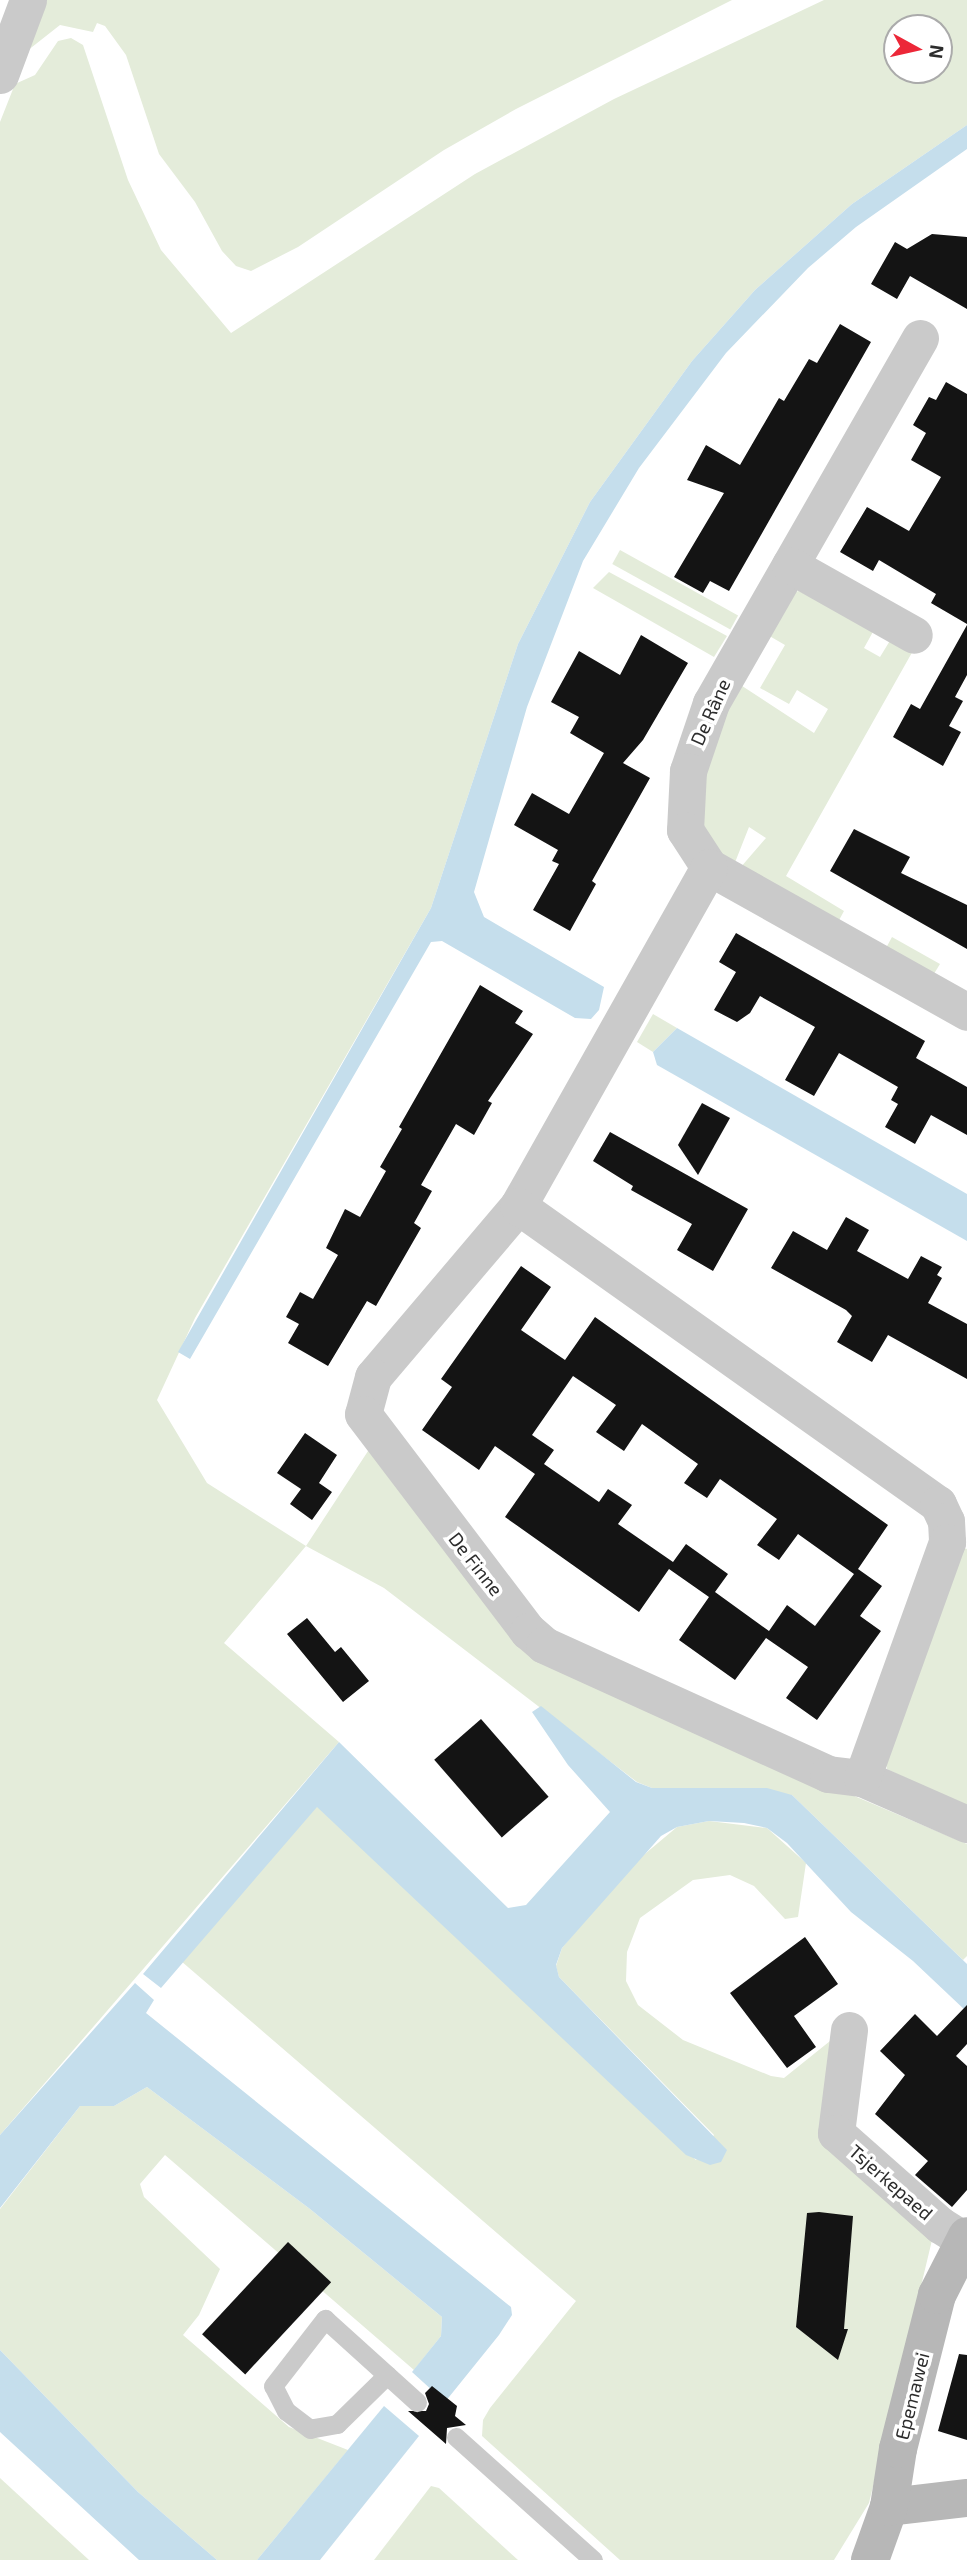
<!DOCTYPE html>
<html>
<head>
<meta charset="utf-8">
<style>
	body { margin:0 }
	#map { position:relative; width:967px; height:2560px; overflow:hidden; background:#fff; font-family:"Exo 2",sans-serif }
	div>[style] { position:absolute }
	.green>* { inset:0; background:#e4ecda; transform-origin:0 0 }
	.water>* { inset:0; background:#c5deec }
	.building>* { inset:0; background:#141414; transform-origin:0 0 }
	.lane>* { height:19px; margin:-9.5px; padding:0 9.5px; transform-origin:9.5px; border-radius:9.5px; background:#cacaca }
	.street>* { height:37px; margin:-18.5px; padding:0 18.5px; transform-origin:18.5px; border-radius:18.5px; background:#cacaca }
	.secondary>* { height:38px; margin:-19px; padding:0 19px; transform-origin:19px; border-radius:19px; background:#b7b7b7 }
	span { translate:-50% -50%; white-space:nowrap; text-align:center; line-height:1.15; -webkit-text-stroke:7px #fff; paint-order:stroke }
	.street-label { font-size:19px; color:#2d2d2d }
	.north { position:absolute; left:883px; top:14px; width:70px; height:70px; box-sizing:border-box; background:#fff; border:2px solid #ababab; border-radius:50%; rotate:98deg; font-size:19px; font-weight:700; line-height:28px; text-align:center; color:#2d2d2d }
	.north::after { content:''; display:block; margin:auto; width:24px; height:32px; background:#ec2738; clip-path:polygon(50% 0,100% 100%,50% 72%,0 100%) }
</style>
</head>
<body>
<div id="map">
	<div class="green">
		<div style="clip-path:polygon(47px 0,732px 0,516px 109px,444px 150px,298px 247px,251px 271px,236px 266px,222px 251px,195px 202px,159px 154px,126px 55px,105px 26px,97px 23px,93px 32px,60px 25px,27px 51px)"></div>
		<div style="clip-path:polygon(evenodd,824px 0,967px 0,967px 125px,852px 204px,755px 290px,692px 361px,590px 502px,518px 644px,431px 908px,195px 1318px,157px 1400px,207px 1483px,306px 1546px,370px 1448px,533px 1659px,967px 1844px,967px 1956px,963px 1960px,792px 1795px,652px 1788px,637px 1782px,384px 1588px,306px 1546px,224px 1643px,339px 1742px,0 2135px,0 122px,15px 84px,35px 75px,58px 41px,71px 38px,83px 45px,128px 180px,161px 250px,231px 333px,475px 174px,614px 99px,824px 0,897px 28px,939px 28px,939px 70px,897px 70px,897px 28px)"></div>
		<div style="left:620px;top:550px;width:135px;height:16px;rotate:29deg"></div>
		<div style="clip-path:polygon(609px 572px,727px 636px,714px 657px,593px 588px)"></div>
		<div style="clip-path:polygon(799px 591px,874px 630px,864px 648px,880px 657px,891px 639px,914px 649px,786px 876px,844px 911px,837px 924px,740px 868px,766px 838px,749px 827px,734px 865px,713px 853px,696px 803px,736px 682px,814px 733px,828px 709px,797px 690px,789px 704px,760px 688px,785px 645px,766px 634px,791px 593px)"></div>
		<div style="clip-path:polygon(892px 937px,940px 964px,932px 977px,886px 948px)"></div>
		<div style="clip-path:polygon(653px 1014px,677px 1028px,653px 1052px,637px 1042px)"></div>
		<div style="clip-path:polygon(958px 1546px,967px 1549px,967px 1810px,887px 1769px,885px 1761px)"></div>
		<div style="clip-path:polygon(317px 1806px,696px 2160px,714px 2135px,559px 1977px,556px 1966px,562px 1948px,627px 1869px,677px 1827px,709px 1821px,767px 1828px,806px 1863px,798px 1917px,785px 1919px,754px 1886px,730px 1875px,693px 1880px,640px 1918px,627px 1952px,626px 1981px,638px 2005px,683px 2040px,771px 2076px,784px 2078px,845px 2029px,837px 2152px,933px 2236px,869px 2503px,834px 2560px,620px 2560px,482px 2436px,483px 2420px,490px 2408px,576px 2301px,181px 1961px)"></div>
		<div style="clip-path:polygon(147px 2087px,310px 2209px,442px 2317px,441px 2336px,414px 2370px,165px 2155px,140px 2184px,144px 2197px,220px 2269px,199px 2315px,183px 2335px,289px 2427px,348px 2450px,257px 2560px,217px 2560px,138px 2492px,0 2350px,0 2209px,80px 2106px,114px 2106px)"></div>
		<div style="clip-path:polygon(0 2478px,89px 2560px,0 2560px)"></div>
		<div style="clip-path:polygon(431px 2486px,439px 2488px,518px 2560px,374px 2560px)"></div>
	</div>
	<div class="water">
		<div style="clip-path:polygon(967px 125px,967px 149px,856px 227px,808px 268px,726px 353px,639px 468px,583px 561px,527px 707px,474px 892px,484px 917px,604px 987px,599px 1010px,591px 1019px,575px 1018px,442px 941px,431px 942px,190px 1359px,178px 1352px,431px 908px,518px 644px,590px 502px,692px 361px,755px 290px,852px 204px)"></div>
		<div style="clip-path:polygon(677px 1028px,967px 1194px,967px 1241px,657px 1065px,653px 1052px)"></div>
		<div style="clip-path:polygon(541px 1706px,636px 1782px,652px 1788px,767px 1788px,792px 1795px,967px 1964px,967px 2012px,913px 1961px,851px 1912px,787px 1843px,767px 1828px,744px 1823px,709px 1821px,677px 1827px,661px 1836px,562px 1948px,556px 1965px,559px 1977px,727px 2150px,721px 2162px,710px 2165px,686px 2155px,317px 1807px,161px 1988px,143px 1974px,339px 1742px,508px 1908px,526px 1905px,610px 1812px,568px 1765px,532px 1712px)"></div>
		<div style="clip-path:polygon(135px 1983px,154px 2000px,146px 2013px,511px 2307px,512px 2315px,499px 2335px,445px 2402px,412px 2372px,441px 2336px,442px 2317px,310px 2209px,147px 2087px,114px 2106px,80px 2106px,0 2208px,0 2135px)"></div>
		<div style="clip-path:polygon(0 2350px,138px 2492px,217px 2560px,139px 2560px,0 2432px)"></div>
		<div style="clip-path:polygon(384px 2406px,419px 2436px,320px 2560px,257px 2560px)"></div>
	</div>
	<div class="building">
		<div style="clip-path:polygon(932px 234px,967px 237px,967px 309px,910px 276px,897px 299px,871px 284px,895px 242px,907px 249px)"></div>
		<div style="clip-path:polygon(840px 324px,871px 342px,729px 591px,710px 581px,703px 593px,674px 577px,724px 493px,687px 480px,706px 445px,740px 465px,779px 398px,784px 401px,809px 359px,817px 363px)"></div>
		<div style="clip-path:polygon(946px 382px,967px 394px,967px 624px,931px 603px,936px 594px,879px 560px,873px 571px,840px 552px,867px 507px,909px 531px,941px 477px,911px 460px,926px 433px,913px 425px,929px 397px,936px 400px)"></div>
		<div style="clip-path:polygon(967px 625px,967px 675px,955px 697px,963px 701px,949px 726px,961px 732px,943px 766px,893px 737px,911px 704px,920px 709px)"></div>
		<div style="clip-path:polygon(641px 635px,688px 663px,643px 740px,623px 763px,650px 778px,592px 881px,596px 884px,570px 931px,533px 910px,559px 864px,552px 861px,558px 850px,514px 825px,532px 793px,569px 814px,604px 753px,570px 733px,579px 717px,551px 702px,579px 651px,620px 675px)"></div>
		<div style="clip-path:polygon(854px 829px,910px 857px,901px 873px,967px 905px,967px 949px,830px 871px)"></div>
		<div style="clip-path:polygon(736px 933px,925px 1041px,916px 1058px,967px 1087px,967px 1135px,931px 1115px,915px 1144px,885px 1127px,898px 1104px,891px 1100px,898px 1087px,839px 1053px,814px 1096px,785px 1080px,815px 1027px,760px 996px,750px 1013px,737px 1022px,714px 1010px,736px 972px,719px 962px)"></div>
		<div style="clip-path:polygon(480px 985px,523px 1011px,515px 1023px,533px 1034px,488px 1101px,492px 1103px,474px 1135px,456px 1124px,421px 1185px,432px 1191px,414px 1223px,421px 1228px,376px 1306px,367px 1301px,328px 1366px,288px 1343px,299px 1324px,286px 1317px,300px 1292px,313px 1299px,338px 1255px,326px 1248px,345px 1209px,360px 1217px,386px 1171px,380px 1167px,402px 1129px,399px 1127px)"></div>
		<div style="clip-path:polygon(702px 1103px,730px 1118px,698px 1175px,678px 1145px)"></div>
		<div style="clip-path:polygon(610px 1132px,748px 1209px,713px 1271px,677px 1250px,692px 1224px,631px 1190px,633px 1186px,593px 1161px)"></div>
		<div style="clip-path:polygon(846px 1217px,869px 1230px,857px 1251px,908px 1279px,921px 1256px,942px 1267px,937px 1275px,942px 1278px,928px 1303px,967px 1324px,967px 1379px,888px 1335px,872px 1362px,837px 1342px,852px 1316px,846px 1310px,771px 1268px,793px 1231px,827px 1250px)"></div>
		<div style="clip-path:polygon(evenodd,521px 1266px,551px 1287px,521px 1330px,565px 1360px,595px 1317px,888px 1525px,858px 1569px,882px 1586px,860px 1616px,881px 1631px,817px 1720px,786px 1698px,808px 1667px,766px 1638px,735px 1680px,679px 1640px,709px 1597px,669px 1569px,639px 1612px,505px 1517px,535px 1474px,495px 1446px,479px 1470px,422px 1430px,452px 1387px,441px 1379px,521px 1266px,573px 1376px,616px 1405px,596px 1432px,624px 1451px,642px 1424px,698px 1464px,684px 1483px,707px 1498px,720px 1479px,777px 1519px,757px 1545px,779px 1560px,798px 1534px,854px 1574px,815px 1626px,787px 1605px,769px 1631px,715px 1592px,728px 1574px,686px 1544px,673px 1562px,618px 1524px,632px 1505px,608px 1489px,599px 1502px,544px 1464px,554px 1450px,532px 1435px,573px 1376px)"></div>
		<div style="clip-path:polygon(305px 1433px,337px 1455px,319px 1483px,332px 1492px,312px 1520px,290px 1504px,301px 1489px,277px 1473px)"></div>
		<div style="clip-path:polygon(307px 1618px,335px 1652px,341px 1647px,369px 1681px,343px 1702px,287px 1634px)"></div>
		<div style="left:481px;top:1719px;width:103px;height:62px;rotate:49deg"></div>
		<div style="clip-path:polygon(805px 1937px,838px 1984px,794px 2016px,816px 2047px,787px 2068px,730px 1993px)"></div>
		<div style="clip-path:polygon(967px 2005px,967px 2044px,956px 2056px,967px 2066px,967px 2190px,952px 2207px,915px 2175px,928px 2161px,875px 2114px,905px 2075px,880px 2051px,915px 2014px,937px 2036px)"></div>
		<div style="clip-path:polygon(819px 2212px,853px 2216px,844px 2329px,848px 2329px,838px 2360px,796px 2327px,807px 2213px)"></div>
		<div style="left:288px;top:2242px;width:59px;height:126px;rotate:43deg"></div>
		<div style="clip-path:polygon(959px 2354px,967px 2355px,967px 2440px,938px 2431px)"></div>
		<div style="clip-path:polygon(432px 2386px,457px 2406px,455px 2416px,466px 2425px,447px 2428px,446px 2444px,408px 2411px,426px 2411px,429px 2404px,425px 2393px)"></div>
	</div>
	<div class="lane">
		<div style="left:387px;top:2375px;width:70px;rotate:135.6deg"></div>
		<div style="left:337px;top:2424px;width:27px;rotate:170deg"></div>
		<div style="left:310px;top:2429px;width:30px;rotate:-143deg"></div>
		<div style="left:286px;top:2411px;width:28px;rotate:-117deg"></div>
		<div style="left:273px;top:2386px;width:85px;rotate:-52.2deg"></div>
		<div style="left:325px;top:2319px;width:124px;rotate:42.1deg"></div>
		<div style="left:456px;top:2437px;width:184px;rotate:41.9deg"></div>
	</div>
	<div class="street">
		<div style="left:0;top:75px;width:80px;rotate:-69.5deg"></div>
		<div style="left:920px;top:338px;width:421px;rotate:119.8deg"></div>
		<div style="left:711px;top:703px;width:72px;rotate:108.7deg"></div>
		<div style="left:688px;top:771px;width:59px;rotate:92.9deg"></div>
		<div style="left:685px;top:830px;width:44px;rotate:57deg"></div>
		<div style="left:709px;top:867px;width:296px;rotate:29.3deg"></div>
		<div style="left:790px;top:565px;width:142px;rotate:29.4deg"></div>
		<div style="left:709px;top:867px;width:389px;rotate:119.4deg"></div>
		<div style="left:518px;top:1206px;width:224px;rotate:130.3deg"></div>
		<div style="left:373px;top:1377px;width:38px;rotate:105deg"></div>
		<div style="left:363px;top:1414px;width:273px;rotate:52.8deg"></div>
		<div style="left:528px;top:1631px;width:21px;rotate:41deg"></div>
		<div style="left:544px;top:1645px;width:312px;rotate:24.4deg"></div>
		<div style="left:828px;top:1774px;width:34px;rotate:7deg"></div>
		<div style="left:862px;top:1778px;width:115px;rotate:23.7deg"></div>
		<div style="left:518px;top:1206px;width:515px;rotate:35.36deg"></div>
		<div style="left:938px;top:1504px;width:19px;rotate:65deg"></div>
		<div style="left:946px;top:1521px;width:21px;rotate:87deg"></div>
		<div style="left:947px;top:1542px;width:251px;rotate:109.8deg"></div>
		<div style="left:849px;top:2030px;width:104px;rotate:97.2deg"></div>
		<div style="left:836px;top:2133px;width:139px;rotate:41.5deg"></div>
		<div style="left:940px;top:2225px;width:28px;rotate:32deg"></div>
	</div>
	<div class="secondary">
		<div style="left:889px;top:2507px;width:79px;rotate:-6.6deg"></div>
		<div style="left:870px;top:2560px;width:56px;rotate:-70.3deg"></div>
		<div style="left:889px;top:2507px;width:59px;rotate:-81.2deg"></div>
		<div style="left:898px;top:2449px;width:159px;rotate:-75.8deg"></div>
		<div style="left:937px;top:2295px;width:66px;rotate:-63deg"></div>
	</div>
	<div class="street-label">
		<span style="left:710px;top:712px;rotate:-66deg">De Râne</span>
		<span style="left:476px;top:1564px;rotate:52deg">De Finne</span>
		<span style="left:891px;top:2182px;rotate:41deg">Tsjerkepaed</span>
		<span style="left:912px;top:2396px;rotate:-76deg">Epemawei</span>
	</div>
	<div class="north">N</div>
</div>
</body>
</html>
